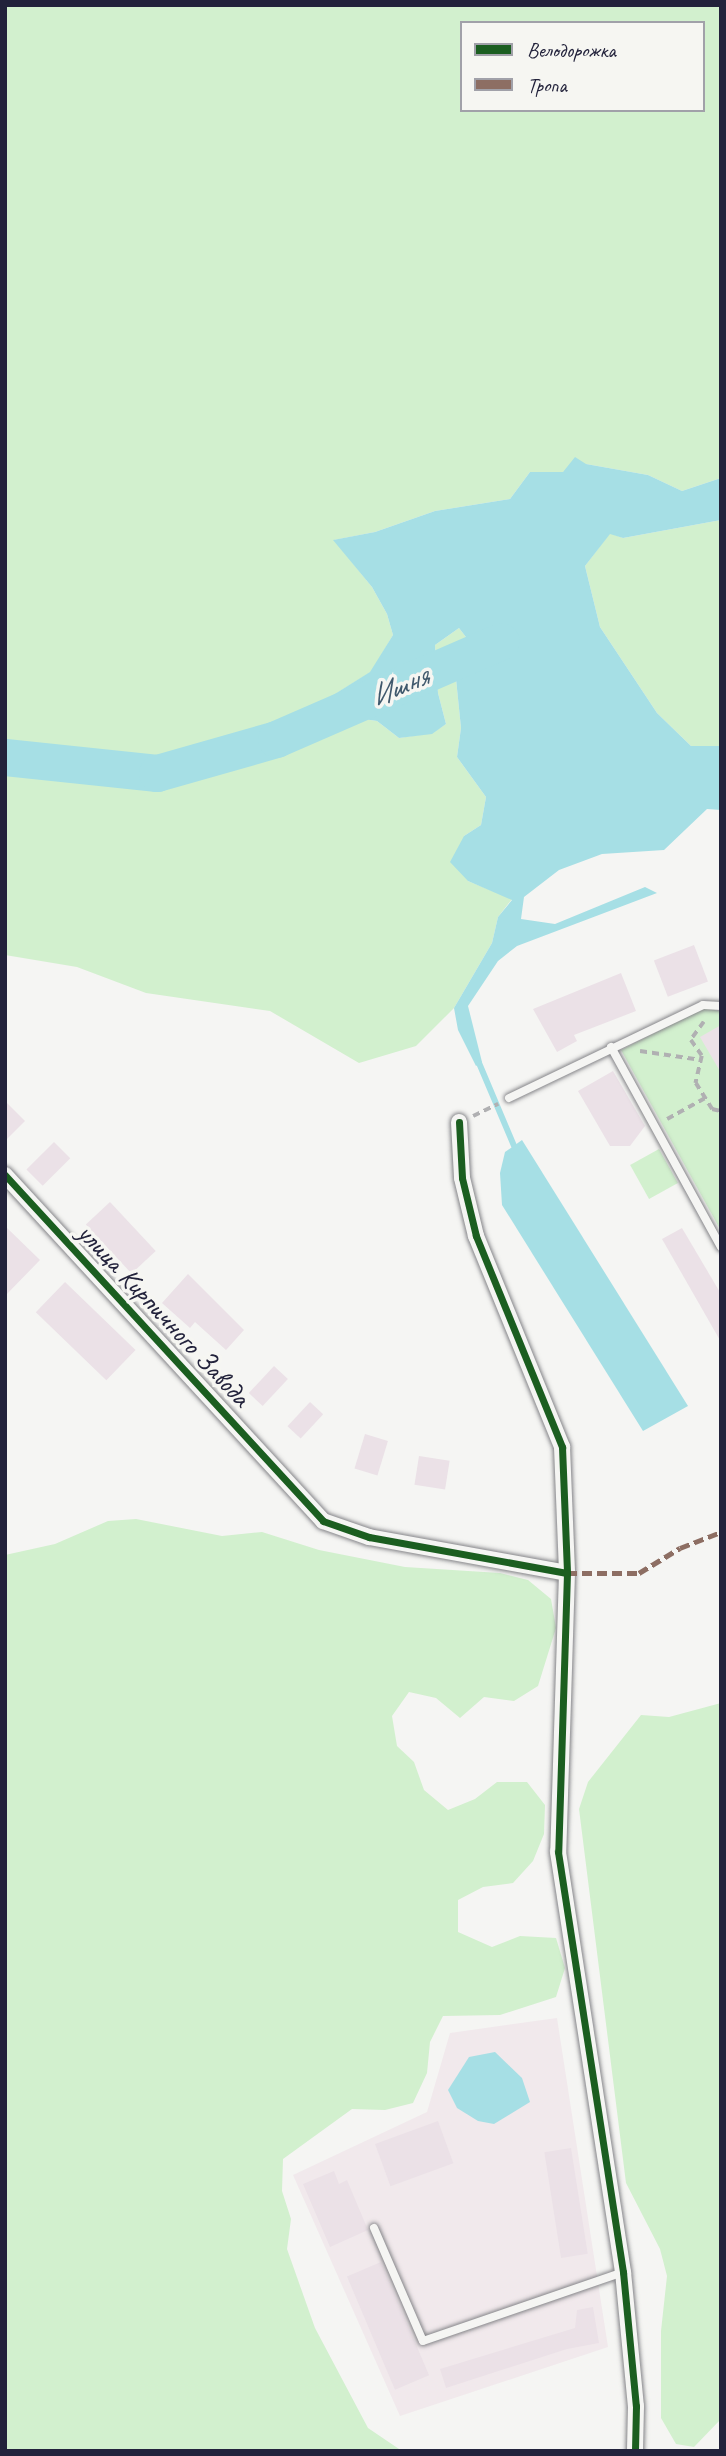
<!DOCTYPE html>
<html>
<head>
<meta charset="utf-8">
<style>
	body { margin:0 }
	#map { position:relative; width:726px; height:2456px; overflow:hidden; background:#f5f5f3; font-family:Caveat,sans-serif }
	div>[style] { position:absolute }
	.built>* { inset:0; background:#f1e9ec }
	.green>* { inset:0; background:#d2f0ce; transform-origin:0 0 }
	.water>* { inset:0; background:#a6dfe5 }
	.stream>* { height:6px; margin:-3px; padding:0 3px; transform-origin:3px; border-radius:3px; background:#a6dfe5 }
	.river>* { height:37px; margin:-18.5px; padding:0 18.5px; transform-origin:18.5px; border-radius:18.5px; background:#a6dfe5 }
	.building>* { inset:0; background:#ebe1e7; transform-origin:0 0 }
	.path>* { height:3.5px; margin-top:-1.75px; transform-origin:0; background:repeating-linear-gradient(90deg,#b0b0b2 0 7px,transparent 0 12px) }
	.roads { filter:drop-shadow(0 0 2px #858589) drop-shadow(0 0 2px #858589) }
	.service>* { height:8px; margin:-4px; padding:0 4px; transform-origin:4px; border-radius:4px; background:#f5f5f3 }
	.minor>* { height:16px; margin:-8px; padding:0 8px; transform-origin:8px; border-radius:8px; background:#f5f5f3 }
	.quiet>* { height:5px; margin-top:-2.5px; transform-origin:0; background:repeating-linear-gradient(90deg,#8d6e63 0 10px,transparent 0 15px) }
	.cycleway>* { height:7px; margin:-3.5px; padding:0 3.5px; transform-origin:3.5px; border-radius:3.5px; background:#1b5e20 }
	span { translate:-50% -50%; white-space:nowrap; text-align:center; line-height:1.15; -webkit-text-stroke:7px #f6f6f2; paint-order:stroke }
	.street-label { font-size:28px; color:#22223b }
	.water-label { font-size:30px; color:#3f586c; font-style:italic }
	.frame { position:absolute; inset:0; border:7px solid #22223b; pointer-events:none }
	.legend { position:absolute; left:460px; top:21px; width:245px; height:91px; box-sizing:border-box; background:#f6f6f2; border:2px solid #a1a1a9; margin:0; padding:9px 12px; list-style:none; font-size:21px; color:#22223b }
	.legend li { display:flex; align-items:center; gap:14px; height:35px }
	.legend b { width:35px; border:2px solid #a1a1a9 }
</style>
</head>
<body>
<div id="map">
	<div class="built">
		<div style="clip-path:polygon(557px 2018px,608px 2347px,400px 2416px,293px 2175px,427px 2112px,450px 2033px)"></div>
	</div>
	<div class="green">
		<div style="clip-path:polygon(evenodd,5px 5px,721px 5px,721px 478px,682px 491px,648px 475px,586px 464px,563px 472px,530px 472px,510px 499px,435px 511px,375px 532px,334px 540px,372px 587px,387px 614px,393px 635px,371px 672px,314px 707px,288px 716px,296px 736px,311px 718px,337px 715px,377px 721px,399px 738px,432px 733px,446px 724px,438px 693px,435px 645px,459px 628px,469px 641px,455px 669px,461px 728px,457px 757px,486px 797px,481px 825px,464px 836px,468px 881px,512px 899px,498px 917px,492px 943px,454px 1008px,416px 1046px,359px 1063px,270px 1011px,146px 993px,77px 967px,5px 955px,5px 5px,462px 23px,703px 23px,703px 110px,462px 110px,462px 23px)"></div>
		<div style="clip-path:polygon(721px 520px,721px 746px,691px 746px,657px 713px,600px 627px,585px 566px,610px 533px,623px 538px)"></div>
		<div style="clip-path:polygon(706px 1007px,721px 1012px,721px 1231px,621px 1050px)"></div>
		<div style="left:659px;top:1149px;width:39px;height:33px;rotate:61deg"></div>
		<div style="clip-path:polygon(136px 1519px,222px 1536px,262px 1532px,319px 1550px,405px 1567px,500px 1573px,528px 1580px,551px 1599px,556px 1628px,538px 1686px,514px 1701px,484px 1697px,460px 1718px,436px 1698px,409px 1692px,392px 1716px,397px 1746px,414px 1762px,424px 1790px,448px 1810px,475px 1799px,497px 1782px,527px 1782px,545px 1805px,544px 1834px,533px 1861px,513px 1883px,483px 1887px,458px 1900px,458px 1932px,492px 1947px,520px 1936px,556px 1938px,565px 1968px,556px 1997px,500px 2015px,443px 2016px,430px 2042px,427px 2073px,413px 2103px,385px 2110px,352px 2109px,283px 2159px,282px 2191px,291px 2219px,287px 2249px,315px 2328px,368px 2428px,402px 2451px,5px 2451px,5px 1555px,55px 1544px,108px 1521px)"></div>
		<div style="clip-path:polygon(721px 1703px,721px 2419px,694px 2447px,676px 2444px,661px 2418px,661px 2331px,667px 2276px,660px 2249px,626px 2183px,579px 1809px,588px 1782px,641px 1715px,669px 1717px)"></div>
	</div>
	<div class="water">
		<div style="clip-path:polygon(575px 457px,586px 464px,648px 475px,682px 491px,721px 478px,721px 520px,623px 538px,610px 534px,585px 566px,600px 627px,657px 713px,691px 746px,721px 746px,721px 810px,707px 809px,664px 850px,602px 854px,559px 870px,524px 897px,521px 919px,555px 924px,645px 887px,657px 893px,517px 946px,498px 961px,468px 1006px,482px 1062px,476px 1066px,458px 1030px,454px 1008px,492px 943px,498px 917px,512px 900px,468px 881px,450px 862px,464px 836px,481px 825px,486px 797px,457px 757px,461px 728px,455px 669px,458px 649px,469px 641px,459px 628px,435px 645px,438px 693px,446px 724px,432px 734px,399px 738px,377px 721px,337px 715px,311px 718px,296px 736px,276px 739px,288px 716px,314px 707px,370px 672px,393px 635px,387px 614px,372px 587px,333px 540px,375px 532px,435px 511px,510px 499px,530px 472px,563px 472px)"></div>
		<div style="clip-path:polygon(522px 1140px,688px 1406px,643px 1431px,502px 1205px,500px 1173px,505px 1152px)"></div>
		<div style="clip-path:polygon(495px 2052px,522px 2078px,530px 2102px,494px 2124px,478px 2121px,457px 2108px,448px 2090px,469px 2057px)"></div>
	</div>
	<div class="stream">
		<div style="left:479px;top:1063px;width:90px;rotate:67.1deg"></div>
	</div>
	<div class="river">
		<div style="left:5px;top:757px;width:153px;rotate:6deg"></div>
		<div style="left:157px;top:773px;width:124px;rotate:-15.9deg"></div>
		<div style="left:276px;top:739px;width:245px;rotate:-23.5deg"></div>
	</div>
	<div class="building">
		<div style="left:694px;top:945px;width:39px;height:43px;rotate:69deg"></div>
		<div style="clip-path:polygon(621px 973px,636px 1011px,574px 1035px,577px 1041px,557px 1052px,533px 1009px)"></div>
		<div style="clip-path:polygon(721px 1025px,721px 1073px,700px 1037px)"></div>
		<div style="clip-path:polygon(613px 1071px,645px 1126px,630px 1146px,610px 1146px,578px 1091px)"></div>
		<div style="clip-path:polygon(5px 1101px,25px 1121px,5px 1141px)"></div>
		<div style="left:54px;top:1142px;width:23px;height:39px;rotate:45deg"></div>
		<div style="left:110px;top:1202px;width:67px;height:33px;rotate:47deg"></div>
		<div style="clip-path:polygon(5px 1226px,40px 1260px,5px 1296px)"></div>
		<div style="clip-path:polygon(682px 1228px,721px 1294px,721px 1342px,662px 1239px)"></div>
		<div style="clip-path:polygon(188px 1274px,244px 1330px,226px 1350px,195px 1322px,190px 1328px,162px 1303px)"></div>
		<div style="left:65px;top:1282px;width:98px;height:42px;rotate:44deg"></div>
		<div style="left:274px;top:1366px;width:19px;height:37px;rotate:43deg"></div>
		<div style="left:310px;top:1402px;width:18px;height:33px;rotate:43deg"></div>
		<div style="left:365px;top:1434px;width:24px;height:36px;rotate:17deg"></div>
		<div style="left:419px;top:1456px;width:31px;height:29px;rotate:9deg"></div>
		<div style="left:438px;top:2121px;width:45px;height:67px;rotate:70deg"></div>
		<div style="left:571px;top:2148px;width:107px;height:27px;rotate:81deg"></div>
		<div style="clip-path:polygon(334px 2171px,339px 2184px,347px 2180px,368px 2230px,330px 2247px,303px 2184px)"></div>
		<div style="left:381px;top:2262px;width:123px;height:37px;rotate:67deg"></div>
		<div style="clip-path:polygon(593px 2307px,599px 2343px,567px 2349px,446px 2388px,440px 2369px,575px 2328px,577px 2310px)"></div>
	</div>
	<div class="path">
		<div style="left:704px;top:1022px;width:22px;rotate:126deg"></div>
		<div style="left:691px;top:1040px;width:19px;rotate:55deg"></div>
		<div style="left:702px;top:1056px;width:28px;rotate:103deg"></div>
		<div style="left:696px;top:1083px;width:31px;rotate:58deg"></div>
		<div style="left:712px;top:1109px;width:9px;rotate:13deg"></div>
		<div style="left:640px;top:1051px;width:62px;rotate:8.4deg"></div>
		<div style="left:473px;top:1116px;width:28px;rotate:-26deg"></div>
		<div style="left:667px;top:1119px;width:43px;rotate:-28.9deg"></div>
	</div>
	<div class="roads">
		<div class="service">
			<div style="left:611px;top:1047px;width:228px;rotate:61.2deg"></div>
			<div style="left:509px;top:1098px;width:215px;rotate:-25.6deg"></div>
			<div style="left:703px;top:1005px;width:18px;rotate:3deg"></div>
			<div style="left:374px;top:2228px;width:123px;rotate:66.6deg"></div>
			<div style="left:423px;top:2341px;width:212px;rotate:-19deg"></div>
		</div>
		<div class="minor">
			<div style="left:459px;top:1122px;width:56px;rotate:86.9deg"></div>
			<div style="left:462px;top:1178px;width:60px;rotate:76.4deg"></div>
			<div style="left:476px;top:1236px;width:228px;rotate:67.8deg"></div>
			<div style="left:562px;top:1447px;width:126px;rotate:87.7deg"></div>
			<div style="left:567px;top:1573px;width:279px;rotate:91.8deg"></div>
			<div style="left:558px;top:1852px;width:425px;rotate:81.2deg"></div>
			<div style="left:623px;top:2272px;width:135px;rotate:84.5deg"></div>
			<div style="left:636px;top:2406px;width:45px;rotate:91.3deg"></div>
			<div style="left:5px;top:1175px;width:470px;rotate:47.4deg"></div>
			<div style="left:323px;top:1521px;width:49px;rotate:19.2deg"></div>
			<div style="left:369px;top:1537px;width:201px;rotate:10.3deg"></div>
		</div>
	</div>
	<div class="quiet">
		<div style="left:567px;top:1573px;width:72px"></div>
		<div style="left:639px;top:1573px;width:48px;rotate:-31.4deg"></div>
		<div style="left:680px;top:1548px;width:44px;rotate:-21.3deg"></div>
	</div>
	<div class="cycleway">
		<div style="left:459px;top:1122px;width:56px;rotate:86.9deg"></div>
		<div style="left:462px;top:1178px;width:60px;rotate:76.4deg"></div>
		<div style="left:476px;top:1236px;width:228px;rotate:67.8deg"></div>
		<div style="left:562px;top:1447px;width:126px;rotate:87.7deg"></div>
		<div style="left:567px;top:1573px;width:279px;rotate:91.8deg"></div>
		<div style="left:558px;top:1852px;width:425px;rotate:81.2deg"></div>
		<div style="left:623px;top:2272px;width:135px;rotate:84.5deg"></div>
		<div style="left:636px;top:2406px;width:45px;rotate:91.3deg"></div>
		<div style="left:5px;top:1175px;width:470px;rotate:47.4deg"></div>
		<div style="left:323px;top:1521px;width:49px;rotate:19.2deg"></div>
		<div style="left:369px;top:1537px;width:201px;rotate:10.3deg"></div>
	</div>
	<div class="street-label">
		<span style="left:164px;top:1315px;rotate:47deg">улица Кирпичного Завода</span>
	</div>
	<div class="water-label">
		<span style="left:399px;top:686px;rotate:-23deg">Ишня</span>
	</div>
	<div class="frame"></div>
	<ul class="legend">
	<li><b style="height:9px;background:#1b5e20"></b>Велодорожка</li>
	<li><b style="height:9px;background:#8d6e63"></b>Тропа</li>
	</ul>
</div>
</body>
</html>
